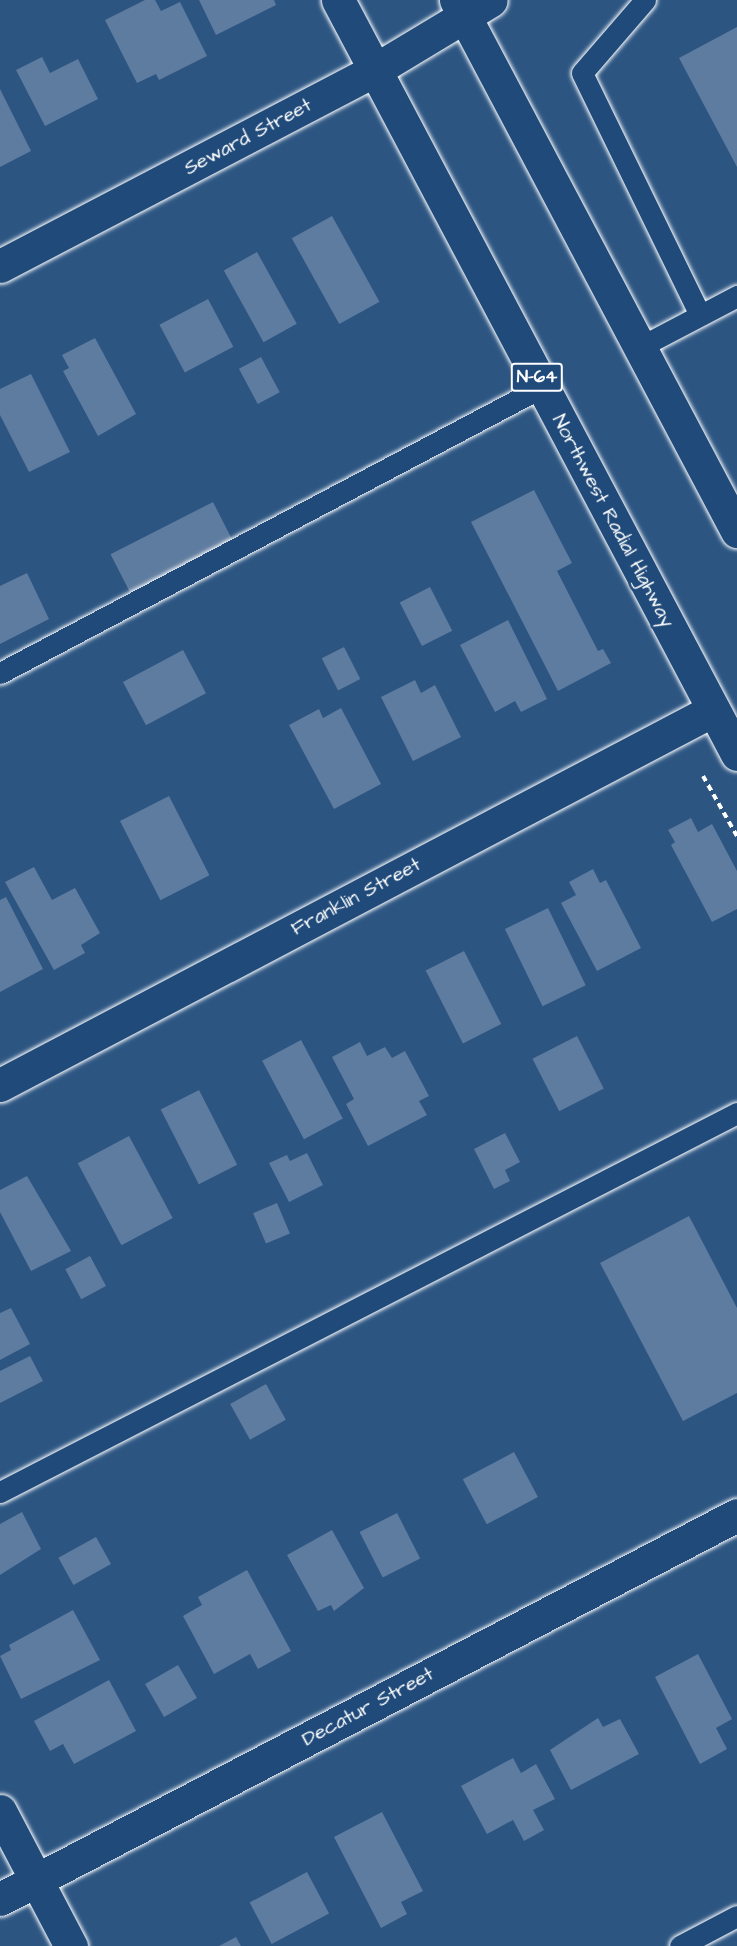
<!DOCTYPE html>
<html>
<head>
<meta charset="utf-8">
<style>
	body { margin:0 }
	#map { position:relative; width:737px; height:1946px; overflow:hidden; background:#2c5582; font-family:"Architects Daughter",sans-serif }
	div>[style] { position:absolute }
	.building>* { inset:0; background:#5e7c9f; transform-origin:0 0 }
	.path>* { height:4px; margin-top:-2px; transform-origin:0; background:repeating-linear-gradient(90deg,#fff 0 6px,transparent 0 10.5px) }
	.roads { filter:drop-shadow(0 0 2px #fff) drop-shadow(0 0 2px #fff) }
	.service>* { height:21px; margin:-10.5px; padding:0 10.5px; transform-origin:10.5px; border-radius:10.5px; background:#1f4a7a }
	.minor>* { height:33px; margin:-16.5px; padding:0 16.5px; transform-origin:16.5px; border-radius:16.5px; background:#1f4a7a }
	.primary>* { height:33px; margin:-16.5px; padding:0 16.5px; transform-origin:16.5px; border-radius:16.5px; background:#1f4a7a }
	span { translate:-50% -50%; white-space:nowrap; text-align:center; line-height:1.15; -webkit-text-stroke:5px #1f4a7a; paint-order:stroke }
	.shield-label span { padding:2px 4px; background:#1f4a7a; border:2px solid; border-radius:4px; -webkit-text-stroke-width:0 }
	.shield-label { font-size:18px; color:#fff; font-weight:700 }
	.street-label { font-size:20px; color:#fff }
</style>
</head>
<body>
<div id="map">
	<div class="building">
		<div style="clip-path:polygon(145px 0,155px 0,161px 11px,180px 2px,207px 56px,159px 80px,156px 74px,137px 83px,105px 20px)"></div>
		<div style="clip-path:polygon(199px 0,274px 0,276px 5px,216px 35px)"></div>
		<div style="clip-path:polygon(737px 27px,737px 167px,679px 58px)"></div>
		<div style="clip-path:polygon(42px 57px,50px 73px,78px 59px,98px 99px,45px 126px,16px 70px)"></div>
		<div style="clip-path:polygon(0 89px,31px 151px,0 167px)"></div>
		<div style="left:332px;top:216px;width:98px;height:46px;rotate:61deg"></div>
		<div style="left:257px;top:252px;width:82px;height:38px;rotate:61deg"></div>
		<div style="left:208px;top:299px;width:54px;height:55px;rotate:62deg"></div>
		<div style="clip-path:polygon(95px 338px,136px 414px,98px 436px,63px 371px,69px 368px,62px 355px)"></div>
		<div style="left:261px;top:357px;width:40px;height:25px;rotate:62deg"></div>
		<div style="clip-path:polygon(31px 374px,70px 452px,29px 472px,0 415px,0 389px)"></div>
		<div style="clip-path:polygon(534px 490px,572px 563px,557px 571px,598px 651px,603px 649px,611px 663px,558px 691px,471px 522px)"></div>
		<div style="left:213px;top:502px;width:47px;height:115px;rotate:63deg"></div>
		<div style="clip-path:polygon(27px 573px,49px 619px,0 644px,0 586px)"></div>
		<div style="left:430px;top:587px;width:49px;height:34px;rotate:63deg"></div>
		<div style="clip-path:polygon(508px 620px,547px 699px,521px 712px,515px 701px,495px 712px,460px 645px)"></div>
		<div style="left:344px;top:647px;width:36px;height:25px;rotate:63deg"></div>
		<div style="left:183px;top:650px;width:49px;height:68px;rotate:62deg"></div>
		<div style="clip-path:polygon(415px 680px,421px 693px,435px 685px,461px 737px,413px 761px,381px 697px)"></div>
		<div style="clip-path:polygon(341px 708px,381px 784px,334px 809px,289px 725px,319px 709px,323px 718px)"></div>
		<div style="left:169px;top:796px;width:89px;height:55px;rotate:63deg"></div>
		<div style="clip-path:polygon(691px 818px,698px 832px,712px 824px,737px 871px,737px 909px,712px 922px,671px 845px,675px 842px,668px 830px)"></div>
		<div style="clip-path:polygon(34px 867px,52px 900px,75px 888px,100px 933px,81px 945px,85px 953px,54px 970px,5px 882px)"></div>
		<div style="clip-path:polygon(593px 869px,600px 883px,606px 880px,641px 948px,597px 971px,561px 903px,576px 895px,569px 882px)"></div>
		<div style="clip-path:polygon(6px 897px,43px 969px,0 992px,0 900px)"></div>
		<div style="left:548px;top:908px;width:86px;height:48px;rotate:64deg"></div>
		<div style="left:464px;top:951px;width:82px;height:43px;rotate:63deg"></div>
		<div style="left:577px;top:1036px;width:59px;height:50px;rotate:63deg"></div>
		<div style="left:301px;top:1040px;width:89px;height:44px;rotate:62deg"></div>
		<div style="clip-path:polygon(360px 1042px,367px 1056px,385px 1047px,392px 1058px,405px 1051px,429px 1096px,419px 1101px,427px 1115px,368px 1146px,346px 1104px,354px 1099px,332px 1057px)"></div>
		<div style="left:199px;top:1090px;width:84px;height:43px;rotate:63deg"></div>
		<div style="clip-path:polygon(505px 1133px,520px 1162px,505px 1170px,510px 1181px,494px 1189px,474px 1149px)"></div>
		<div style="left:129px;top:1136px;width:93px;height:58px;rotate:62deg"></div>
		<div style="clip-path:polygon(307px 1153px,323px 1185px,289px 1202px,269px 1163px,287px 1155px,290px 1161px)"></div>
		<div style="clip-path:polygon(27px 1176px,71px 1251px,31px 1271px,0 1212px,0 1190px)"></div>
		<div style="left:277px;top:1203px;width:33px;height:26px;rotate:67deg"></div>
		<div style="clip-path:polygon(689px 1216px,737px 1308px,737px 1393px,683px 1421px,600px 1263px)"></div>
		<div style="left:90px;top:1256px;width:34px;height:28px;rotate:62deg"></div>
		<div style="clip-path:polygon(11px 1308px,30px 1344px,0 1360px,0 1313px)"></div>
		<div style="clip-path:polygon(30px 1356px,43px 1381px,0 1403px,0 1371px)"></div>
		<div style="left:266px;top:1384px;width:41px;height:41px;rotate:61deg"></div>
		<div style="left:514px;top:1452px;width:51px;height:58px;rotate:62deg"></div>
		<div style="clip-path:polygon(22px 1512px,41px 1549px,0 1575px,0 1524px)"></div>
		<div style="left:397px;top:1513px;width:51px;height:42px;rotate:63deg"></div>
		<div style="clip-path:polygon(332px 1530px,364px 1588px,334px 1611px,331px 1605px,318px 1611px,287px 1555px)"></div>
		<div style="left:96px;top:1537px;width:31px;height:43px;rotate:61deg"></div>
		<div style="clip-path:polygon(247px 1570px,291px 1651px,258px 1669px,250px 1654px,214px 1674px,183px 1616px,202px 1605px,198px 1597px)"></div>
		<div style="clip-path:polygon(73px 1610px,100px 1660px,21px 1699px,0 1656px,11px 1650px,9px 1645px)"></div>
		<div style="clip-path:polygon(698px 1654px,732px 1719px,716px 1728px,727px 1749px,700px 1764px,655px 1677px)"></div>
		<div style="left:178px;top:1665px;width:38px;height:38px;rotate:60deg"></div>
		<div style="clip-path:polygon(109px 1680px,136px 1731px,74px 1764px,63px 1744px,50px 1751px,34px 1721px)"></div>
		<div style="clip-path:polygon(598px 1718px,603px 1727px,620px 1719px,639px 1754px,571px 1790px,550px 1750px)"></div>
		<div style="clip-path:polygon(513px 1758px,521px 1773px,536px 1764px,555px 1799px,533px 1810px,544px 1830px,524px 1841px,513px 1820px,487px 1834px,461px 1786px)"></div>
		<div style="clip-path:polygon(382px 1812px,423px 1891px,401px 1902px,407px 1914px,381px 1928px,334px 1837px)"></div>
		<div style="left:307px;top:1872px;width:47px;height:65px;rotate:62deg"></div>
		<div style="clip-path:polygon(236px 1937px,241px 1946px,219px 1946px)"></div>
	</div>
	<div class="path">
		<div style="left:703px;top:776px;width:69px;rotate:60.5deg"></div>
	</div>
	<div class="roads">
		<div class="service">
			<div style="left:645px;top:0;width:96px;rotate:130.8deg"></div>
			<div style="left:582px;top:73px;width:269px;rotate:64deg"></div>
			<div style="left:640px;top:347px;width:110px;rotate:-27.7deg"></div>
			<div style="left:0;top:673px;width:613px;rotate:-27.82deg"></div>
			<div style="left:0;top:1492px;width:829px;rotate:-27.21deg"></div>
			<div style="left:680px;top:1946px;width:64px;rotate:-27.8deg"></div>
		</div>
		<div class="minor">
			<div style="left:0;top:266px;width:423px;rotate:-27.6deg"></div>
			<div style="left:375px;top:70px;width:135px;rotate:-31.1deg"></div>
			<div style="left:0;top:1085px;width:806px;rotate:-27.74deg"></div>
			<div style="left:0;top:1811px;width:153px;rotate:62.3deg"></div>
			<div style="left:0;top:1899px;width:831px;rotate:-27.52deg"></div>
		</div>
		<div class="primary">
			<div style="left:338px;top:0;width:853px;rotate:62.11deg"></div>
			<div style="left:456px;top:0;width:601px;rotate:62.11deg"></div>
		</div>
	</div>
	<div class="shield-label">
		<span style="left:537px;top:377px">N-64</span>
	</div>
	<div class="street-label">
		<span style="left:248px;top:137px;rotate:-28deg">Seward Street</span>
		<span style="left:613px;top:521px;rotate:62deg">Northwest Radial Highway</span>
		<span style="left:356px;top:897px;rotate:-28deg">Franklin Street</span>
		<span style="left:368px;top:1707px;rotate:-28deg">Decatur Street</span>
	</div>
</div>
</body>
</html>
